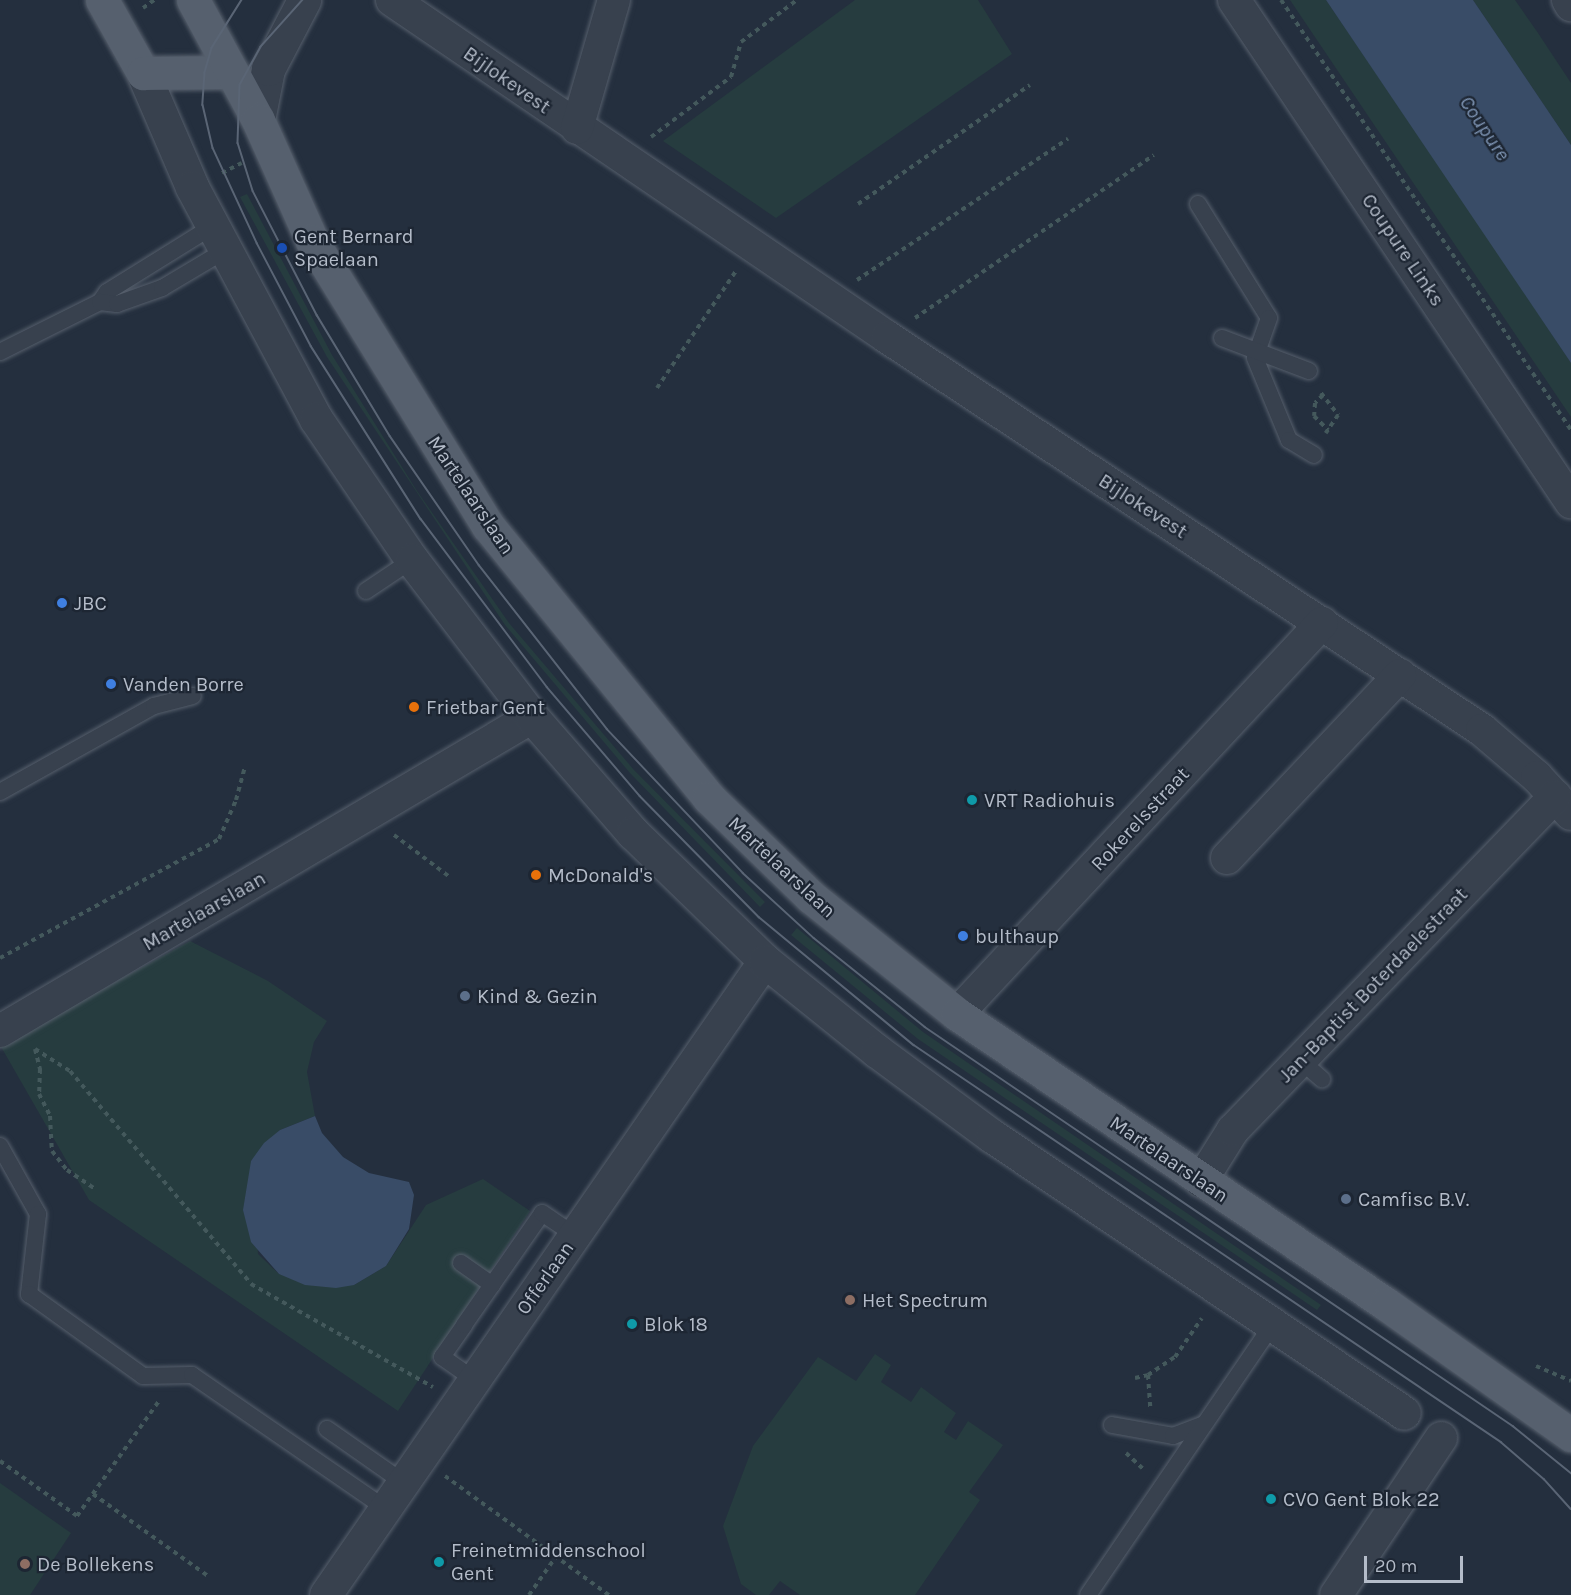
<!DOCTYPE html>
<html>
<head>
<meta charset="utf-8">
<style>
	body { margin:0 }
	#map { position:relative; width:1571px; height:1595px; overflow:hidden; background:#242f3e; font-family:Karla,sans-serif }
	div>[style] { position:absolute }
	.green>* { inset:0; background:#263c3f }
	.water>* { inset:0; background:#394c67 }
	.path>* { height:4px; margin-top:-2px; transform-origin:0; background:repeating-linear-gradient(90deg,#44595c 0 4.5px,transparent 0 9px) }
	.roads { filter:drop-shadow(0 0 2px #565f6c) drop-shadow(0 0 2px #565f6c) }
	.service>* { height:16px; margin:-8px; padding:0 8px; transform-origin:8px; border-radius:8px; background:#38414e }
	.minor>* { height:32px; margin:-16px; padding:0 16px; transform-origin:16px; border-radius:16px; background:#38414e }
	.tertiary>* { height:33px; margin:-16.5px; padding:0 16.5px; transform-origin:16.5px; border-radius:16.5px; background:#38414e }
	.primary>* { height:33px; margin:-16.5px; padding:0 16.5px; transform-origin:16.5px; border-radius:16.5px; background:#56606e }
	.tram>* { height:1.5px; margin:-0.75px; padding:0 0.75px; transform-origin:0.75px; border-radius:0.75px; background:#5a6575 }
	.dots>* { width:16px; height:16px; translate:-50% -50%; box-sizing:border-box; border:3px solid #1d2633; border-radius:50% }
	span { translate:-50% -50%; white-space:nowrap; text-align:center; line-height:1.15; -webkit-text-stroke:4.5px #1d2633; paint-order:stroke }
	.street-label { font-size:20px; color:#b4bcc9 }
	.poi-label { font-size:20px; color:#b4bcc9 }
	.left { translate:0 -50%; text-align:left }
	.water-label { font-size:21px; color:#7c92b1; font-style:italic }
	.scale { position:absolute; left:1364px; top:1556px; width:99px; height:27px; box-sizing:border-box; border:3px solid #b4bcc9; border-top:0; padding-left:8px; font-size:18px; line-height:21px; white-space:nowrap; color:#b4bcc9; -webkit-text-stroke:4px #1d2633; paint-order:stroke }
</style>
</head>
<body>
<div id="map">
	<div class="green">
		<div style="clip-path:polygon(855px 0,978px 0,1012px 54px,776px 218px,663px 141px)"></div>
		<div style="clip-path:polygon(1290px 0,1326px 0,1472px 214px,1571px 363px,1571px 417px)"></div>
		<div style="clip-path:polygon(1473px 0,1515px 0,1538px 33px,1571px 83px,1571px 145px)"></div>
		<div style="clip-path:polygon(247px 194px,332px 355px,417px 491px,509px 623px,634px 770px,765px 902px,760px 907px,630px 773px,505px 625px,327px 357px,240px 197px)"></div>
		<div style="clip-path:polygon(797px 928px,923px 1032px,1321px 1305px,1317px 1310px,918px 1039px,791px 935px)"></div>
		<div style="clip-path:polygon(190px 941px,268px 981px,327px 1021px,314px 1042px,307px 1072px,315px 1116px,280px 1130px,251px 1161px,258px 1254px,279px 1274px,354px 1285px,386px 1266px,426px 1205px,483px 1179px,530px 1211px,398px 1411px,89px 1200px,0 1045px)"></div>
		<div style="clip-path:polygon(875px 1354px,891px 1365px,881px 1382px,911px 1402px,921px 1387px,956px 1413px,944px 1432px,956px 1440px,968px 1421px,1003px 1445px,969px 1492px,980px 1500px,915px 1595px,800px 1595px,780px 1581px,769px 1595px,756px 1595px,741px 1584px,723px 1526px,753px 1446px,818px 1357px,856px 1381px)"></div>
		<div style="clip-path:polygon(0 1483px,71px 1533px,30px 1595px,0 1595px)"></div>
	</div>
	<div class="water">
		<div style="clip-path:polygon(1326px 0,1473px 0,1509px 53px,1571px 145px,1571px 363px)"></div>
		<div style="clip-path:polygon(315px 1116px,322px 1133px,343px 1157px,369px 1173px,409px 1182px,414px 1195px,409px 1229px,386px 1266px,354px 1285px,336px 1288px,305px 1285px,279px 1274px,251px 1242px,243px 1210px,251px 1161px,264px 1143px,280px 1130px)"></div>
	</div>
	<div class="path">
		<div style="left:1281px;top:0;width:519px;rotate:56deg"></div>
		<div style="left:143px;top:8px;width:14px;rotate:-36deg"></div>
		<div style="left:651px;top:137px;width:100px;rotate:-36.9deg"></div>
		<div style="left:731px;top:77px;width:36px;rotate:-74deg"></div>
		<div style="left:741px;top:42px;width:70px;rotate:-36.9deg"></div>
		<div style="left:222px;top:173px;width:22px;rotate:-27deg"></div>
		<div style="left:858px;top:204px;width:209px;rotate:-34.7deg"></div>
		<div style="left:857px;top:280px;width:254px;rotate:-33.8deg"></div>
		<div style="left:915px;top:318px;width:289px;rotate:-34.3deg"></div>
		<div style="left:657px;top:388px;width:141px;rotate:-56deg"></div>
		<div style="left:1321px;top:393px;width:28px;rotate:52deg"></div>
		<div style="left:1338px;top:415px;width:22px;rotate:124deg"></div>
		<div style="left:1323px;top:395px;width:11px;rotate:135deg"></div>
		<div style="left:1315px;top:403px;width:13px;rotate:94deg"></div>
		<div style="left:1314px;top:416px;width:20px;rotate:45deg"></div>
		<div style="left:394px;top:835px;width:71px;rotate:37deg"></div>
		<div style="left:0;top:958px;width:249px;rotate:-28.5deg"></div>
		<div style="left:219px;top:839px;width:43px;rotate:-66.4deg"></div>
		<div style="left:236px;top:800px;width:35px;rotate:-75deg"></div>
		<div style="left:35px;top:1049px;width:41px;rotate:32.2deg"></div>
		<div style="left:70px;top:1071px;width:280px;rotate:49.6deg"></div>
		<div style="left:251px;top:1284px;width:209px;rotate:29.5deg"></div>
		<div style="left:35px;top:1049px;width:21px;rotate:76deg"></div>
		<div style="left:40px;top:1069px;width:25px;rotate:92deg"></div>
		<div style="left:39px;top:1094px;width:25px;rotate:63deg"></div>
		<div style="left:50px;top:1116px;width:35px;rotate:87deg"></div>
		<div style="left:52px;top:1151px;width:24px;rotate:52deg"></div>
		<div style="left:67px;top:1170px;width:32px;rotate:34deg"></div>
		<div style="left:1536px;top:1366px;width:38px;rotate:23deg"></div>
		<div style="left:1148px;top:1375px;width:32px;rotate:86deg"></div>
		<div style="left:1135px;top:1378px;width:13px;rotate:-13deg"></div>
		<div style="left:1148px;top:1375px;width:32px;rotate:-34deg"></div>
		<div style="left:1175px;top:1357px;width:47px;rotate:-55.3deg"></div>
		<div style="left:1126px;top:1453px;width:25px;rotate:43deg"></div>
		<div style="left:0;top:1461px;width:95px;rotate:35.5deg"></div>
		<div style="left:77px;top:1516px;width:141px;rotate:-54.5deg"></div>
		<div style="left:445px;top:1476px;width:203px;rotate:36deg"></div>
		<div style="left:93px;top:1494px;width:141px;rotate:35.5deg"></div>
		<div style="left:529px;top:1595px;width:45px;rotate:-54.9deg"></div>
	</div>
	<div class="roads">
		<div class="service">
			<div style="left:1198px;top:204px;width:134px;rotate:58.1deg"></div>
			<div style="left:1269px;top:318px;width:42px;rotate:109.3deg"></div>
			<div style="left:1255px;top:358px;width:89px;rotate:67.5deg"></div>
			<div style="left:1289px;top:440px;width:29px;rotate:31deg"></div>
			<div style="left:100px;top:302px;width:12px;rotate:-55deg"></div>
			<div style="left:107px;top:292px;width:125px;rotate:-31.9deg"></div>
			<div style="left:1222px;top:338px;width:93px;rotate:20.8deg"></div>
			<div style="left:0;top:352px;width:112px;rotate:-26.6deg"></div>
			<div style="left:100px;top:302px;width:17px;rotate:7deg"></div>
			<div style="left:117px;top:304px;width:48px;rotate:-19.6deg"></div>
			<div style="left:162px;top:288px;width:72px;rotate:-30.8deg"></div>
			<div style="left:366px;top:591px;width:55px;rotate:-34deg"></div>
			<div style="left:0;top:792px;width:176px;rotate:-29.2deg"></div>
			<div style="left:154px;top:706px;width:40px;rotate:-14.4deg"></div>
			<div style="left:1301px;top:1061px;width:28px;rotate:41deg"></div>
			<div style="left:0;top:1146px;width:78px;rotate:60.8deg"></div>
			<div style="left:38px;top:1214px;width:81px;rotate:96.4deg"></div>
			<div style="left:29px;top:1294px;width:140px;rotate:35.7deg"></div>
			<div style="left:143px;top:1376px;width:49px;rotate:-1.2deg"></div>
			<div style="left:192px;top:1375px;width:236px;rotate:34.6deg"></div>
			<div style="left:461px;top:1263px;width:38px;rotate:35deg"></div>
			<div style="left:475px;top:1380px;width:40px;rotate:-145.1deg"></div>
			<div style="left:442px;top:1357px;width:39px;rotate:-55deg"></div>
			<div style="left:464px;top:1325px;width:136px;rotate:-55.1deg"></div>
			<div style="left:542px;top:1213px;width:40px;rotate:34deg"></div>
			<div style="left:1112px;top:1425px;width:62px;rotate:10.2deg"></div>
			<div style="left:1173px;top:1436px;width:33px;rotate:-21deg"></div>
			<div style="left:327px;top:1429px;width:94px;rotate:35deg"></div>
			<div style="left:1088px;top:1595px;width:330px;rotate:-55.7deg"></div>
		</div>
		<div class="minor">
			<div style="left:392px;top:0;width:599px;rotate:34.25deg"></div>
			<div style="left:887px;top:337px;width:713px;rotate:33.44deg"></div>
			<div style="left:1482px;top:730px;width:72px;rotate:40.5deg"></div>
			<div style="left:1537px;top:777px;width:50px;rotate:47.4deg"></div>
			<div style="left:1234px;top:0;width:605px;rotate:56.13deg"></div>
			<div style="left:1568px;top:0;width:6px;rotate:59deg"></div>
			<div style="left:577px;top:128px;width:133px;rotate:-73.9deg"></div>
			<div style="left:1227px;top:858px;width:252px;rotate:-46.6deg"></div>
			<div style="left:957px;top:1014px;width:535px;rotate:-46.97deg"></div>
			<div style="left:0;top:1031px;width:618px;rotate:-30.55deg"></div>
			<div style="left:1201px;top:1181px;width:60px;rotate:-57.9deg"></div>
			<div style="left:1233px;top:1130px;width:464px;rotate:-46deg"></div>
			<div style="left:326px;top:1595px;width:771px;rotate:-55.3deg"></div>
			<div style="left:1336px;top:1595px;width:189px;rotate:-56.2deg"></div>
		</div>
		<div class="tertiary">
			<div style="left:143px;top:73px;width:124px;rotate:66.7deg"></div>
			<div style="left:192px;top:187px;width:263px;rotate:61.9deg"></div>
			<div style="left:316px;top:419px;width:171px;rotate:55.8deg"></div>
			<div style="left:412px;top:560px;width:198px;rotate:52.6deg"></div>
			<div style="left:532px;top:717px;width:154px;rotate:49deg"></div>
			<div style="left:633px;top:833px;width:184px;rotate:44.1deg"></div>
			<div style="left:765px;top:961px;width:144px;rotate:38.8deg"></div>
			<div style="left:877px;top:1051px;width:143px;rotate:36.5deg"></div>
			<div style="left:992px;top:1136px;width:496px;rotate:33.9deg"></div>
			<div style="left:258px;top:120px;width:52px;rotate:-78.9deg"></div>
			<div style="left:268px;top:69px;width:78px;rotate:-62.4deg"></div>
		</div>
		<div class="primary">
			<div style="left:102px;top:0;width:84px;rotate:60.7deg"></div>
			<div style="left:143px;top:73px;width:89px;rotate:-0.6deg"></div>
			<div style="left:193px;top:0;width:136px;rotate:61.6deg"></div>
			<div style="left:258px;top:120px;width:133px;rotate:65.9deg"></div>
			<div style="left:312px;top:241px;width:335px;rotate:58.3deg"></div>
			<div style="left:488px;top:526px;width:350px;rotate:50.9deg"></div>
			<div style="left:709px;top:798px;width:142px;rotate:44.1deg"></div>
			<div style="left:811px;top:897px;width:187px;rotate:38.7deg"></div>
			<div style="left:957px;top:1014px;width:518px;rotate:34.06deg"></div>
			<div style="left:1386px;top:1304px;width:227px;rotate:35.3deg"></div>
		</div>
	</div>
	<div class="tram">
		<div style="left:242px;top:0;width:57px;rotate:122deg"></div>
		<div style="left:212px;top:48px;width:26px;rotate:106deg"></div>
		<div style="left:205px;top:73px;width:32px;rotate:94deg"></div>
		<div style="left:203px;top:105px;width:44px;rotate:76.9deg"></div>
		<div style="left:213px;top:148px;width:105px;rotate:65.1deg"></div>
		<div style="left:257px;top:243px;width:116px;rotate:62.3deg"></div>
		<div style="left:311px;top:346px;width:205px;rotate:57.6deg"></div>
		<div style="left:421px;top:519px;width:210px;rotate:53.1deg"></div>
		<div style="left:547px;top:687px;width:143px;rotate:49.5deg"></div>
		<div style="left:640px;top:796px;width:170px;rotate:45.5deg"></div>
		<div style="left:759px;top:917px;width:201px;rotate:39.6deg"></div>
		<div style="left:914px;top:1045px;width:709px;rotate:34.07deg"></div>
		<div style="left:1501px;top:1442px;width:57px;rotate:40.7deg"></div>
		<div style="left:1544px;top:1479px;width:40px;rotate:48deg"></div>
		<div style="left:303px;top:0;width:63px;rotate:131.8deg"></div>
		<div style="left:261px;top:47px;width:43px;rotate:118.9deg"></div>
		<div style="left:240px;top:85px;width:58px;rotate:92deg"></div>
		<div style="left:238px;top:143px;width:50px;rotate:72.6deg"></div>
		<div style="left:253px;top:191px;width:140px;rotate:62.7deg"></div>
		<div style="left:317px;top:315px;width:141px;rotate:58.9deg"></div>
		<div style="left:390px;top:436px;width:157px;rotate:55.4deg"></div>
		<div style="left:479px;top:565px;width:208px;rotate:52deg"></div>
		<div style="left:607px;top:729px;width:198px;rotate:46.6deg"></div>
		<div style="left:743px;top:873px;width:96px;rotate:42.5deg"></div>
		<div style="left:814px;top:938px;width:142px;rotate:38.7deg"></div>
		<div style="left:925px;top:1027px;width:711px;rotate:34.16deg"></div>
		<div style="left:1513px;top:1426px;width:75px;rotate:39deg"></div>
	</div>
	<div class="dots">
		<div style="left:282px;top:248px;background:#1a4fb4"></div>
		<div style="left:62px;top:603px;background:#3f7fe0"></div>
		<div style="left:111px;top:684px;background:#3f7fe0"></div>
		<div style="left:414px;top:707px;background:#e8710a"></div>
		<div style="left:972px;top:800px;background:#0f9aa8"></div>
		<div style="left:536px;top:875px;background:#e8710a"></div>
		<div style="left:963px;top:936px;background:#3f7fe0"></div>
		<div style="left:465px;top:996px;background:#5c6f8a"></div>
		<div style="left:1346px;top:1199px;background:#5c6f8a"></div>
		<div style="left:850px;top:1300px;background:#8d6e63"></div>
		<div style="left:632px;top:1324px;background:#0f9aa8"></div>
		<div style="left:1271px;top:1499px;background:#0f9aa8"></div>
		<div style="left:439px;top:1562px;background:#0f9aa8"></div>
		<div style="left:25px;top:1564px;background:#8d6e63"></div>
	</div>
	<div class="street-label">
		<span style="left:507px;top:80px;rotate:35deg">Bijlokevest</span>
		<span style="left:1403px;top:250px;rotate:56deg">Coupure Links</span>
		<span style="left:471px;top:495px;rotate:56deg">Martelaarslaan</span>
		<span style="left:1143px;top:506px;rotate:33deg">Bijlokevest</span>
		<span style="left:1140px;top:819px;rotate:-47deg">Rokerelsstraat</span>
		<span style="left:782px;top:867px;rotate:43deg">Martelaarslaan</span>
		<span style="left:204px;top:911px;rotate:-30deg">Martelaarslaan</span>
		<span style="left:1373px;top:985px;rotate:-46deg">Jan-Baptist Boterdaelestraat</span>
		<span style="left:1169px;top:1159px;rotate:34deg">Martelaarslaan</span>
		<span style="left:545px;top:1278px;rotate:-55deg">Offerlaan</span>
	</div>
	<div class="poi-label">
		<span class="left" style="left:294px;top:248px">Gent Bernard<br>Spaelaan</span>
		<span class="left" style="left:74px;top:603px">JBC</span>
		<span class="left" style="left:123px;top:684px">Vanden Borre</span>
		<span class="left" style="left:426px;top:707px">Frietbar Gent</span>
		<span class="left" style="left:984px;top:800px">VRT Radiohuis</span>
		<span class="left" style="left:548px;top:875px">McDonald's</span>
		<span class="left" style="left:975px;top:936px">bulthaup</span>
		<span class="left" style="left:477px;top:996px">Kind &amp; Gezin</span>
		<span class="left" style="left:1358px;top:1199px">Camfisc B.V.</span>
		<span class="left" style="left:862px;top:1300px">Het Spectrum</span>
		<span class="left" style="left:644px;top:1324px">Blok 18</span>
		<span class="left" style="left:1283px;top:1499px">CVO Gent Blok 22</span>
		<span class="left" style="left:451px;top:1562px">Freinetmiddenschool<br>Gent</span>
		<span class="left" style="left:37px;top:1564px">De Bollekens</span>
	</div>
	<div class="water-label">
		<span style="left:1485px;top:128px;rotate:56deg">Coupure</span>
	</div>
	<div class="scale">20 m</div>
</div>
</body>
</html>
